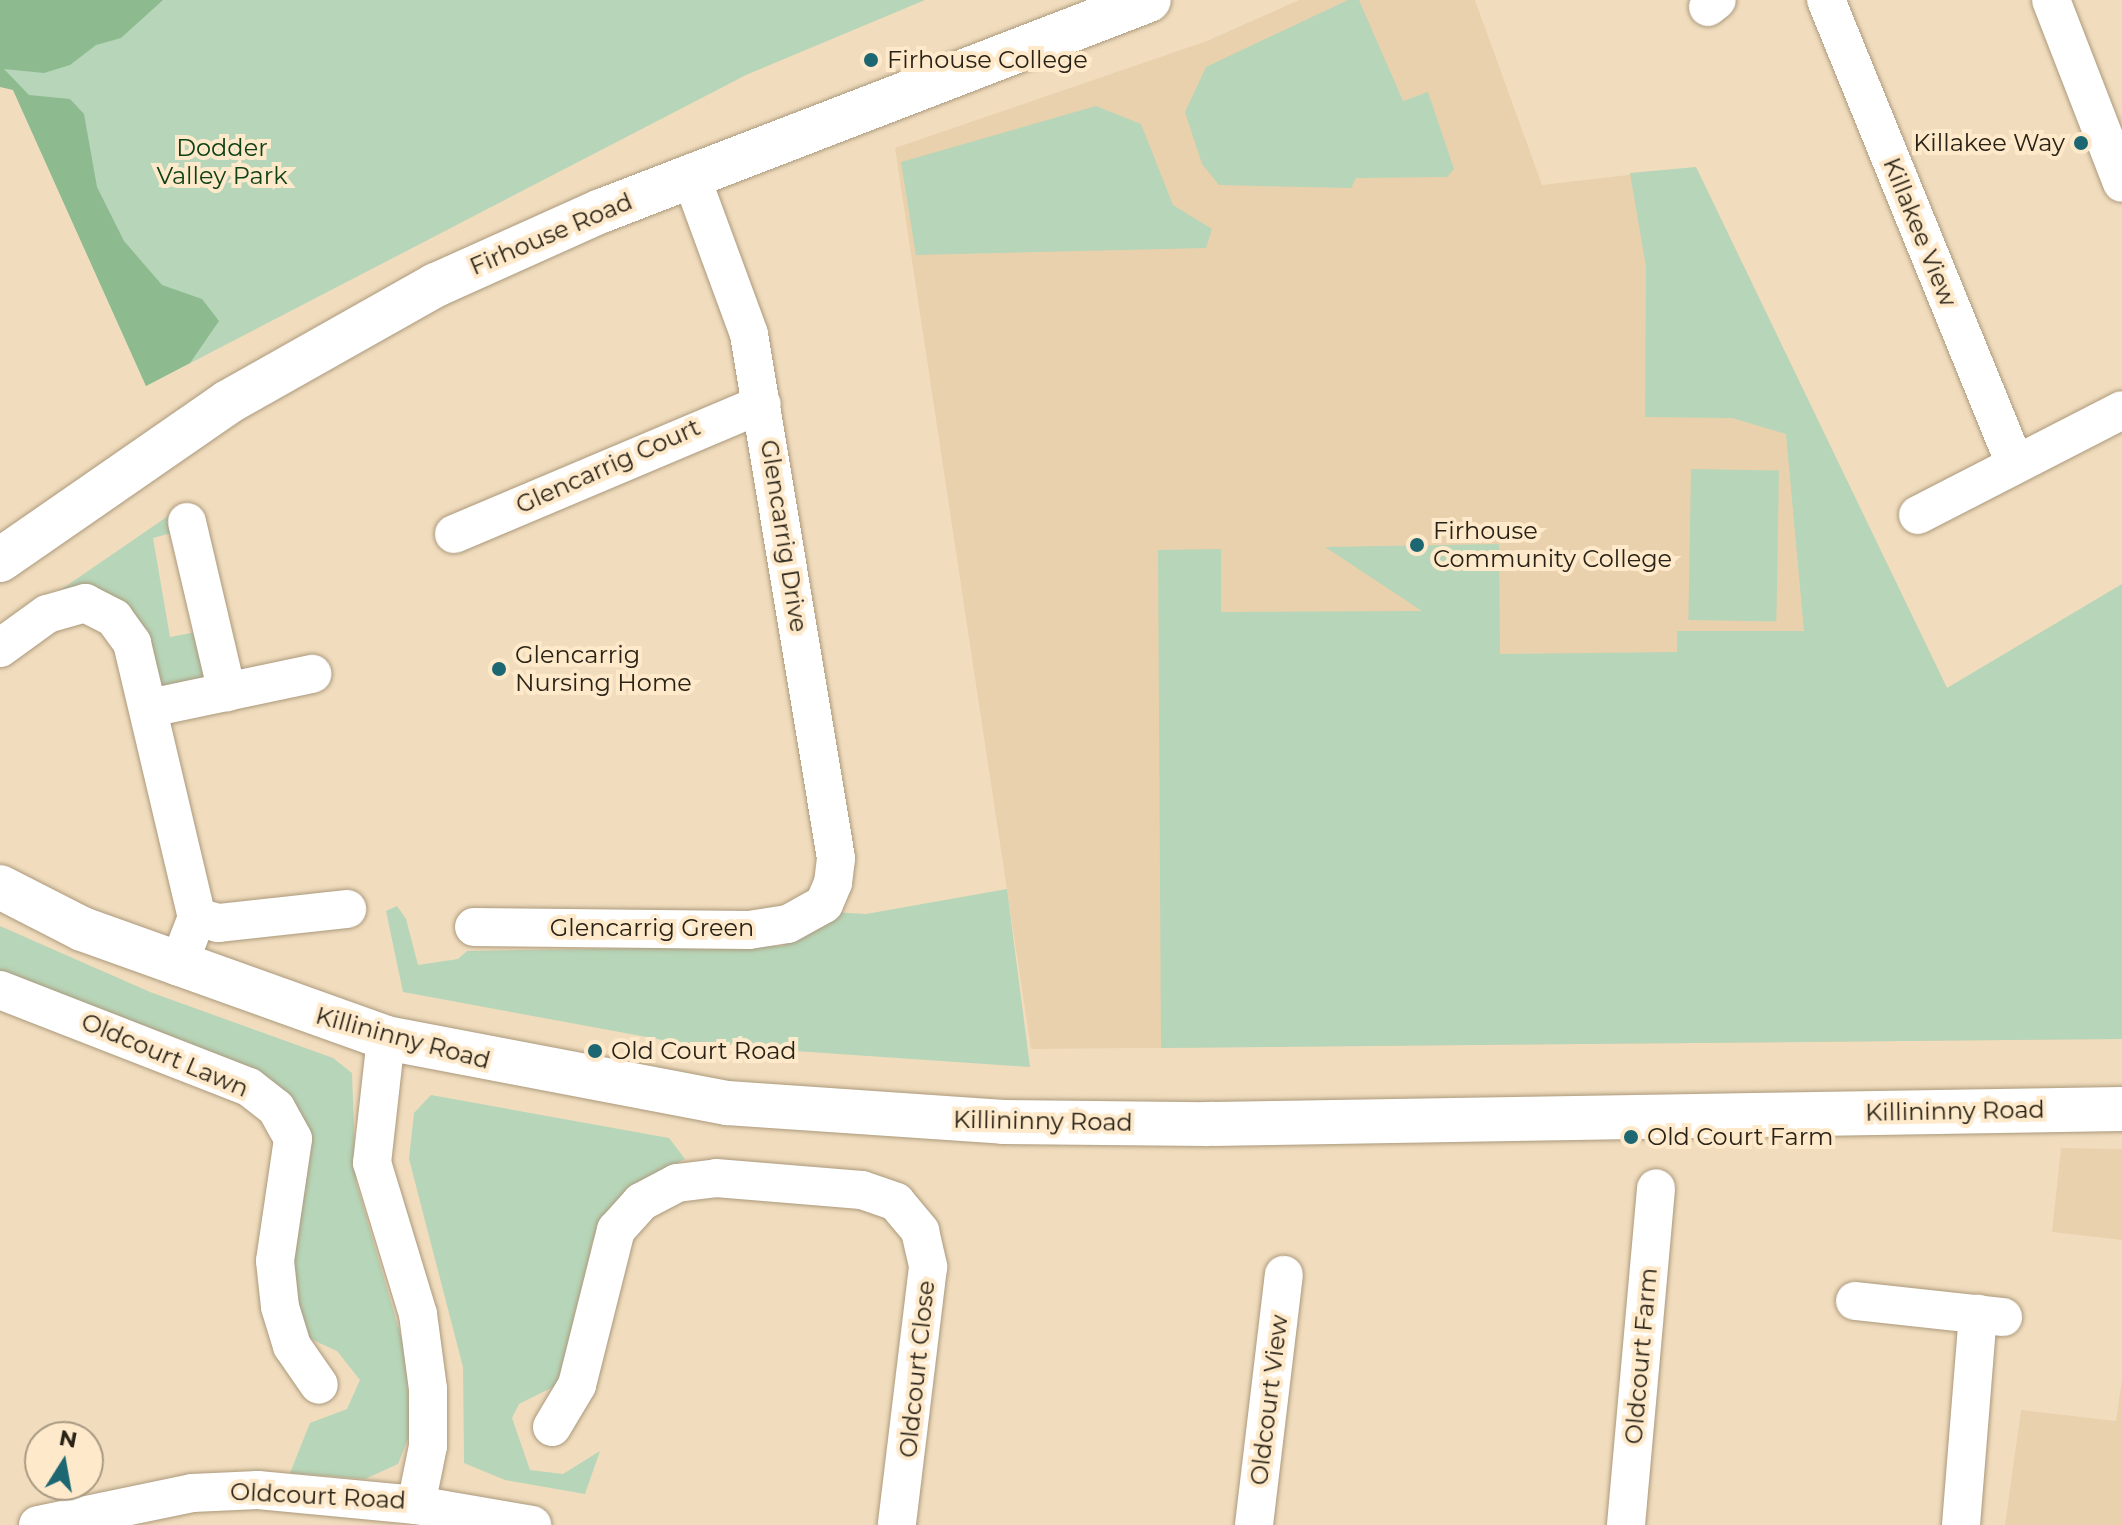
<!DOCTYPE html>
<html>
<head>
<meta charset="utf-8">
<style>
	body { margin:0 }
	#map { position:relative; width:2122px; height:1525px; overflow:hidden; background:#f1ddbe; font-family:Montserrat,sans-serif }
	div>[style] { position:absolute }
	.built>* { inset:0; background:#e9d1ad }
	.green>* { inset:0; background:#b7d5b8; transform-origin:0 0 }
	.forest>* { inset:0; background:#8dbb8f }
	.roads { filter:drop-shadow(0 0 2px #ab997c) drop-shadow(0 0 2px #ab997c) }
	.minor>* { height:38px; margin:-19px; padding:0 19px; transform-origin:19px; border-radius:19px; background:#fff }
	.major>* { height:44px; margin:-22px; padding:0 22px; transform-origin:22px; border-radius:22px; background:#fff }
	.dots>* { width:22px; height:22px; translate:-50% -50%; box-sizing:border-box; border:4px solid #feeacb; border-radius:50% }
	span { translate:-50% -50%; white-space:nowrap; text-align:center; line-height:1.15; -webkit-text-stroke:8px #feeacb; paint-order:stroke }
	.poi-label { font-size:24px; color:#292216 }
	.left { translate:0 -50%; text-align:left }
	.right { translate:-100% -50%; text-align:right }
	.park-label { font-size:24px; color:#0f4117 }
	.street-label { font-size:24px; color:#292216 }
	.north { position:absolute; left:24px; top:1421px; width:80px; height:80px; box-sizing:border-box; background:#feeacb; border:2px solid #a99a83; border-radius:50%; rotate:11deg; font-size:22px; font-weight:700; line-height:32px; text-align:center; color:#292216 }
	.north::after { content:''; display:block; margin:auto; width:28px; height:36px; background:#1d6772; clip-path:polygon(50% 0,100% 100%,50% 72%,0 100%) }
</style>
</head>
<body>
<div id="map">
	<div class="built">
		<div style="clip-path:polygon(1299px 0,1475px 0,1542px 185px,1696px 167px,1947px 688px,2122px 596px,2122px 1039px,1031px 1049px,895px 148px,1207px 41px)"></div>
		<div style="clip-path:polygon(2061px 1148px,2122px 1149px,2122px 1240px,2052px 1232px)"></div>
		<div style="clip-path:polygon(2122px 1379px,2122px 1525px,2005px 1525px,2021px 1410px,2116px 1421px)"></div>
	</div>
	<div class="green">
		<div style="clip-path:polygon(0 0,925px 0,746px 75px,146px 386px,0 61px)"></div>
		<div style="clip-path:polygon(1348px 0,1359px 0,1403px 101px,1428px 92px,1454px 169px,1447px 177px,1356px 178px,1351px 188px,1219px 185px,1202px 164px,1185px 112px,1206px 67px)"></div>
		<div style="clip-path:polygon(1096px 106px,1141px 124px,1173px 205px,1212px 229px,1206px 248px,916px 255px,901px 162px)"></div>
		<div style="clip-path:polygon(1696px 167px,1947px 688px,2122px 584px,2122px 1039px,1161px 1048px,1158px 550px,1221px 549px,1221px 612px,1422px 611px,1325px 547px,1499px 544px,1500px 654px,1677px 652px,1677px 631px,1804px 631px,1786px 434px,1732px 418px,1645px 417px,1646px 267px,1630px 173px)"></div>
		<div style="left:1691px;top:469px;width:88px;height:151px;rotate:1deg"></div>
		<div style="clip-path:polygon(171px 514px,175px 532px,153px 538px,170px 637px,197px 632px,206px 678px,162px 687px,133px 612px,119px 599px,59px 591px)"></div>
		<div style="clip-path:polygon(1007px 889px,1030px 1067px,679px 1043px,403px 992px,386px 911px,397px 906px,406px 919px,418px 965px,458px 959px,467px 951px,782px 946px,833px 912px,866px 914px)"></div>
		<div style="clip-path:polygon(0 926px,150px 992px,333px 1058px,352px 1073px,356px 1182px,405px 1350px,411px 1431px,398px 1464px,365px 1479px,290px 1473px,310px 1423px,347px 1409px,360px 1380px,337px 1351px,300px 1334px,288px 1270px,308px 1136px,0 972px)"></div>
		<div style="clip-path:polygon(431px 1095px,669px 1138px,685px 1159px,634px 1186px,611px 1210px,592px 1243px,567px 1369px,557px 1385px,519px 1404px,512px 1418px,530px 1470px,563px 1474px,600px 1451px,585px 1494px,505px 1480px,464px 1463px,463px 1367px,409px 1159px,414px 1113px)"></div>
	</div>
	<div class="forest">
		<div style="clip-path:polygon(0 0,163px 0,121px 38px,96px 45px,70px 65px,44px 73px,4px 69px,29px 95px,70px 99px,84px 114px,97px 187px,124px 241px,162px 285px,202px 299px,219px 321px,190px 363px,146px 386px,13px 90px,0 87px)"></div>
	</div>
	<div class="roads">
		<div class="minor">
			<div style="left:1826px;top:0;width:501px;rotate:67.84deg"></div>
			<div style="left:2051px;top:0;width:196px;rotate:68.8deg"></div>
			<div style="left:1708px;top:7px;width:11px;rotate:-38deg"></div>
			<div style="left:1918px;top:515px;width:229px;rotate:-27.2deg"></div>
			<div style="left:187px;top:522px;width:175px;rotate:76.8deg"></div>
			<div style="left:454px;top:534px;width:334px;rotate:-22.9deg"></div>
			<div style="left:0;top:648px;width:58px;rotate:-35.9deg"></div>
			<div style="left:47px;top:614px;width:40px;rotate:-16deg"></div>
			<div style="left:85px;top:603px;width:33px;rotate:27deg"></div>
			<div style="left:114px;top:618px;width:31px;rotate:54deg"></div>
			<div style="left:132px;top:643px;width:282px;rotate:76.7deg"></div>
			<div style="left:197px;top:917px;width:53px;rotate:111.2deg"></div>
			<div style="left:150px;top:708px;width:166px;rotate:-11.9deg"></div>
			<div style="left:197px;top:917px;width:22px;rotate:16deg"></div>
			<div style="left:218px;top:923px;width:130px;rotate:-6.2deg"></div>
			<div style="left:474px;top:927px;width:275px;rotate:0.6deg"></div>
			<div style="left:749px;top:930px;width:39px;rotate:-9deg"></div>
			<div style="left:788px;top:924px;width:41px;rotate:-29.1deg"></div>
			<div style="left:824px;top:904px;width:23px;rotate:-67deg"></div>
			<div style="left:833px;top:883px;width:25px;rotate:-83deg"></div>
			<div style="left:836px;top:858px;width:531px;rotate:-99.43deg"></div>
			<div style="left:749px;top:334px;width:168px;rotate:-110.2deg"></div>
			<div style="left:0;top:990px;width:267px;rotate:21.3deg"></div>
			<div style="left:249px;top:1087px;width:34px;rotate:38deg"></div>
			<div style="left:276px;top:1108px;width:35px;rotate:61deg"></div>
			<div style="left:293px;top:1139px;width:123px;rotate:98.4deg"></div>
			<div style="left:275px;top:1261px;width:46px;rotate:83.8deg"></div>
			<div style="left:280px;top:1307px;width:41px;rotate:72.9deg"></div>
			<div style="left:292px;top:1346px;width:47px;rotate:55.3deg"></div>
			<div style="left:1855px;top:1301px;width:149px;rotate:6.2deg"></div>
			<div style="left:552px;top:1427px;width:49px;rotate:-59.2deg"></div>
			<div style="left:577px;top:1385px;width:160px;rotate:-75.9deg"></div>
			<div style="left:616px;top:1230px;width:38px;rotate:-48deg"></div>
			<div style="left:641px;top:1202px;width:41px;rotate:-27.8deg"></div>
			<div style="left:677px;top:1183px;width:39px;rotate:-7deg"></div>
			<div style="left:716px;top:1178px;width:146px;rotate:4.7deg"></div>
			<div style="left:862px;top:1190px;width:36px;rotate:19deg"></div>
			<div style="left:896px;top:1202px;width:38px;rotate:50deg"></div>
			<div style="left:920px;top:1231px;width:37px;rotate:77deg"></div>
			<div style="left:928px;top:1267px;width:260px;rotate:96.9deg"></div>
			<div style="left:416px;top:1505px;width:118px;rotate:9.8deg"></div>
			<div style="left:38px;top:1525px;width:157px;rotate:-11.7deg"></div>
			<div style="left:192px;top:1493px;width:66px;rotate:-2.6deg"></div>
			<div style="left:258px;top:1490px;width:159px;rotate:5.4deg"></div>
			<div style="left:416px;top:1505px;width:60px;rotate:-78.5deg"></div>
			<div style="left:428px;top:1446px;width:57px;rotate:-90deg"></div>
			<div style="left:428px;top:1389px;width:76px;rotate:-97.6deg"></div>
			<div style="left:418px;top:1314px;width:158px;rotate:-106.9deg"></div>
			<div style="left:372px;top:1163px;width:126px;rotate:-83.6deg"></div>
			<div style="left:1254px;top:1525px;width:252px;rotate:-83.2deg"></div>
			<div style="left:1626px;top:1525px;width:338px;rotate:-84.9deg"></div>
			<div style="left:1961px;top:1525px;width:212px;rotate:-85.4deg"></div>
		</div>
		<div class="major">
			<div style="left:0;top:560px;width:277px;rotate:-34.7deg"></div>
			<div style="left:228px;top:402px;width:239px;rotate:-29.4deg"></div>
			<div style="left:436px;top:285px;width:181px;rotate:-24.2deg"></div>
			<div style="left:601px;top:211px;width:587px;rotate:-21.06deg"></div>
			<div style="left:0;top:887px;width:92px;rotate:27.1deg"></div>
			<div style="left:82px;top:929px;width:323px;rotate:19.7deg"></div>
			<div style="left:386px;top:1038px;width:347px;rotate:10.8deg"></div>
			<div style="left:727px;top:1103px;width:277px;rotate:3.9deg"></div>
			<div style="left:1003px;top:1122px;width:203px;rotate:0.6deg"></div>
			<div style="left:1206px;top:1124px;width:916px;rotate:-0.94deg"></div>
		</div>
	</div>
	<div class="dots">
		<div style="left:871px;top:60px;background:#1d6772"></div>
		<div style="left:2081px;top:143px;background:#1d6772"></div>
		<div style="left:1417px;top:545px;background:#1d6772"></div>
		<div style="left:499px;top:669px;background:#1d6772"></div>
		<div style="left:595px;top:1051px;background:#1d6772"></div>
		<div style="left:1631px;top:1137px;background:#1d6772"></div>
	</div>
	<div class="poi-label">
		<span class="left" style="left:887px;top:60px">Firhouse College</span>
		<span class="right" style="left:2065px;top:143px">Killakee Way</span>
		<span class="left" style="left:1433px;top:545px">Firhouse<br>Community College</span>
		<span class="left" style="left:515px;top:669px">Glencarrig<br>Nursing Home</span>
		<span class="left" style="left:611px;top:1051px">Old Court Road</span>
		<span class="left" style="left:1647px;top:1137px">Old Court Farm</span>
	</div>
	<div class="park-label">
		<span style="left:222px;top:162px">Dodder<br>Valley Park</span>
	</div>
	<div class="street-label">
		<span style="left:1920px;top:232px;rotate:68deg">Killakee View</span>
		<span style="left:551px;top:234px;rotate:-23deg">Firhouse Road</span>
		<span style="left:608px;top:466px;rotate:-24deg">Glencarrig Court</span>
		<span style="left:784px;top:536px;rotate:81deg">Glencarrig Drive</span>
		<span style="left:652px;top:928px">Glencarrig Green</span>
		<span style="left:403px;top:1038px;rotate:15deg">Killininny Road</span>
		<span style="left:165px;top:1055px;rotate:23deg">Oldcourt Lawn</span>
		<span style="left:1955px;top:1111px;rotate:-1deg">Killininny Road</span>
		<span style="left:1043px;top:1121px;rotate:1deg">Killininny Road</span>
		<span style="left:1641px;top:1356px;rotate:-85deg">Oldcourt Farm</span>
		<span style="left:917px;top:1369px;rotate:-84deg">Oldcourt Close</span>
		<span style="left:1269px;top:1400px;rotate:-83deg">Oldcourt View</span>
		<span style="left:318px;top:1496px;rotate:3deg">Oldcourt Road</span>
	</div>
	<div class="north">N</div>
</div>
</body>
</html>
